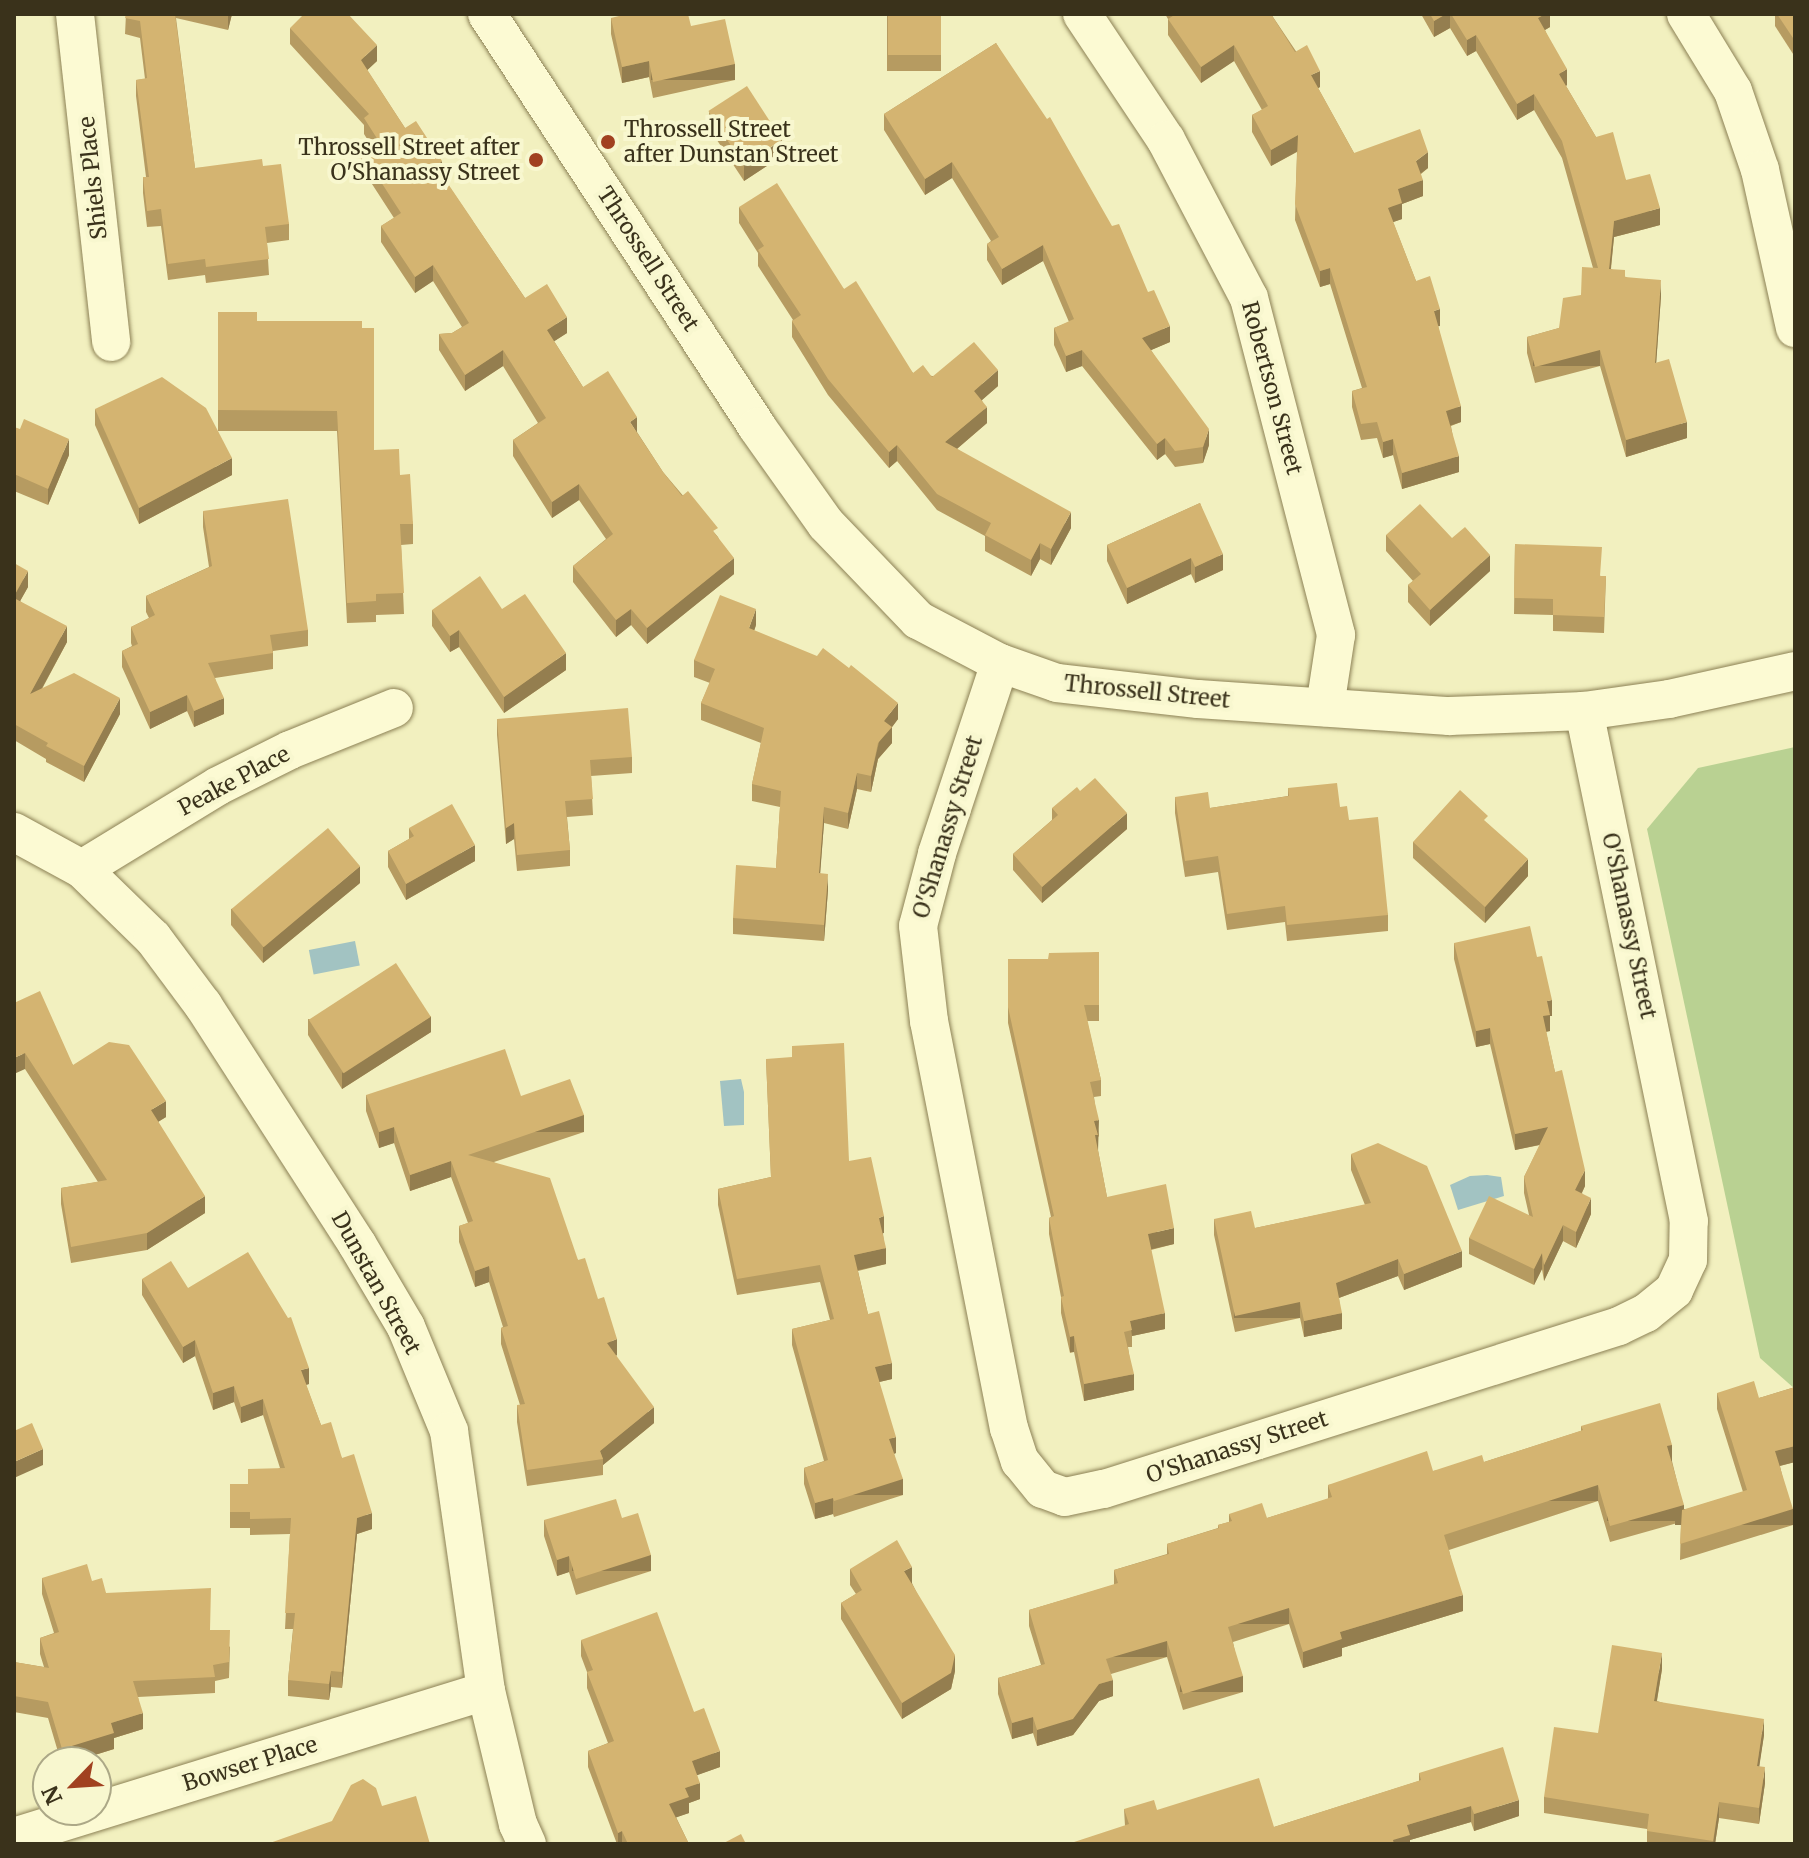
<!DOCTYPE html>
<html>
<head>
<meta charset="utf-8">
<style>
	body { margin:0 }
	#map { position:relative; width:1809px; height:1858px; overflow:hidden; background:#f2f0bf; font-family:Merriweather,serif }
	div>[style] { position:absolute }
	.green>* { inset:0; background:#b9d192 }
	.water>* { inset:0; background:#a2c3c2; transform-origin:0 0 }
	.roads { filter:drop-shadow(0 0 2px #8c8155) drop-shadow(0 0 2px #8c8155) }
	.minor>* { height:38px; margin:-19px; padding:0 19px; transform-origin:19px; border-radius:19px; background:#fcfad3 }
	.wall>* { inset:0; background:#b69b61; transform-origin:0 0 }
	.shaded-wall>* { inset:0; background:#947e4f; transform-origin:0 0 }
	.building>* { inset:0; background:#d4b471; transform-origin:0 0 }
	.dots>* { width:22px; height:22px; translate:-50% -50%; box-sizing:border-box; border:4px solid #f8f7cf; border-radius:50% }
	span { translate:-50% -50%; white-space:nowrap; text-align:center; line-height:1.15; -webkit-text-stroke:8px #f8f7cf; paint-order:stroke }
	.poi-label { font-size:22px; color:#3a321b }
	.left { translate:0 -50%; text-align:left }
	.right { translate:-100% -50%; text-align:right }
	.street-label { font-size:22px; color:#3a321b }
	.frame { position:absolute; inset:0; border:16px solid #3a321b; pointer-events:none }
	.north { position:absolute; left:32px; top:1746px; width:80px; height:80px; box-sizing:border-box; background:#f8f7cf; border:2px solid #aca887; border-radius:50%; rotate:245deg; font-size:22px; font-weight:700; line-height:32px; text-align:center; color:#3a321b }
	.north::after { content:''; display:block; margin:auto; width:28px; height:36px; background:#a14120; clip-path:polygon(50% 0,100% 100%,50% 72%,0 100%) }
</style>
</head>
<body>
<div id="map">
	<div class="green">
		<div style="clip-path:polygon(1795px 747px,1795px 1389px,1760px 1358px,1647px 829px,1698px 768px)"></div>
	</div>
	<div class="water">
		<div style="left:355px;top:941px;width:25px;height:47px;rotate:79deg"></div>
		<div style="clip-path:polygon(741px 1079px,744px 1092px,744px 1125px,724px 1126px,720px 1081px)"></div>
		<div style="clip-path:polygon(1487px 1175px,1501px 1177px,1504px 1196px,1458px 1210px,1450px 1185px,1470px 1176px)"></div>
	</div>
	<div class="roads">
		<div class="minor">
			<div style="left:75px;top:14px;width:330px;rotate:83.7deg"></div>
			<div style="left:487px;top:14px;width:493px;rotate:56.8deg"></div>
			<div style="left:757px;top:427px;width:119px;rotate:54.6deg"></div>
			<div style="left:826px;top:524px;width:133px;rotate:46.2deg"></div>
			<div style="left:918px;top:620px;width:93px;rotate:27.7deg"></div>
			<div style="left:1000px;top:663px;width:60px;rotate:19.3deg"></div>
			<div style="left:1057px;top:683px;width:142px;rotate:6.5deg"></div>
			<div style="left:1198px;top:699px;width:252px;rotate:3.9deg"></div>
			<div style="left:1449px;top:716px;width:135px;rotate:-2.1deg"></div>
			<div style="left:1584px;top:711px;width:86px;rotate:-8deg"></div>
			<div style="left:1669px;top:699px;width:129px;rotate:-12.5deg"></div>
			<div style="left:1082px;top:14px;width:151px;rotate:56.3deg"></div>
			<div style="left:1166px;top:140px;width:178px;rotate:62.3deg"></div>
			<div style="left:1249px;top:298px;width:348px;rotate:75.5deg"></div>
			<div style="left:1336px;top:635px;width:73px;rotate:98.7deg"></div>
			<div style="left:1686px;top:14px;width:90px;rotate:58.6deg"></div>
			<div style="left:1733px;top:91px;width:83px;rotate:71.1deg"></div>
			<div style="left:1760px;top:170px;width:162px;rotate:77.5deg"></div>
			<div style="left:1000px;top:663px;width:201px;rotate:108.3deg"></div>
			<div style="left:937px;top:854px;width:74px;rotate:104.8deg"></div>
			<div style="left:918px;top:926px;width:96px;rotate:83.4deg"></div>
			<div style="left:929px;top:1021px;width:415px;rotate:78.9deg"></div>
			<div style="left:1009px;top:1428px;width:35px;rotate:72deg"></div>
			<div style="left:1020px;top:1461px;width:36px;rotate:51deg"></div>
			<div style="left:1043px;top:1489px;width:23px;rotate:20deg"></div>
			<div style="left:1065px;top:1497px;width:40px;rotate:-12deg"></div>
			<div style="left:1104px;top:1489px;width:540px;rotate:-17.56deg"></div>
			<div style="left:1619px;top:1326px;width:30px;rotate:-26deg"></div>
			<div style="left:1646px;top:1313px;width:36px;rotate:-39deg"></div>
			<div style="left:1674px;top:1290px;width:33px;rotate:-65deg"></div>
			<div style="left:1688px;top:1260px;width:39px;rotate:-89deg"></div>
			<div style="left:1689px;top:1221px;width:521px;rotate:-101.63deg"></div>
			<div style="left:14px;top:832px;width:77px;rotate:28.6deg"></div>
			<div style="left:82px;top:869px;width:99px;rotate:44.2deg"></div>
			<div style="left:153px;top:938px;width:84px;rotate:53.3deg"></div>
			<div style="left:203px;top:1005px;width:284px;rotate:57.2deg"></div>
			<div style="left:357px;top:1244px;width:96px;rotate:59.4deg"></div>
			<div style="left:406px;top:1327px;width:113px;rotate:67.5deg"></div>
			<div style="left:449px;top:1431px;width:263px;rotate:81.9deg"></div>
			<div style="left:486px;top:1691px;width:137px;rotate:76.5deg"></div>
			<div style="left:518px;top:1824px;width:22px;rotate:66deg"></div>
			<div style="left:82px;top:869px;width:159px;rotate:-31.4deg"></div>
			<div style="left:218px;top:786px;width:80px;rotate:-26.6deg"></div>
			<div style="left:290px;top:750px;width:112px;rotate:-22deg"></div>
			<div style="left:14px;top:1837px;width:494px;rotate:-17.2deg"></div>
		</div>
	</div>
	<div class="wall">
		<div style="clip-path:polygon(126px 14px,232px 14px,228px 30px,176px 18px,195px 168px,263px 166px,289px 224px,289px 240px,267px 243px,269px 275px,206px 283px,205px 275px,168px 280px,161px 226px,147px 227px,143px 193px,143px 177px,146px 177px,136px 96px,136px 80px,145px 79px,140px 38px,125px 34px)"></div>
		<div style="left:887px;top:14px;width:54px;height:57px"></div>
		<div style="clip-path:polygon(1165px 14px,1271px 14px,1320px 87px,1318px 88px,1354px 153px,1428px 168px,1421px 174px,1423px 196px,1402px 204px,1402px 219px,1393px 222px,1416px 281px,1440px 326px,1438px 326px,1461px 422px,1451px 426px,1459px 472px,1402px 489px,1393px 455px,1383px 458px,1377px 438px,1361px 440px,1352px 407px,1352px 391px,1362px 388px,1330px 284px,1320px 287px,1295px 220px,1297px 152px,1271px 166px,1252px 132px,1252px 115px,1262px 110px,1234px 61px,1201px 83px,1168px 35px,1168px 19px)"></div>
		<div style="clip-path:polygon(1421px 14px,1550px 14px,1550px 27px,1545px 30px,1567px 85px,1566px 86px,1596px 137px,1626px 180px,1660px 225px,1614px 237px,1611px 269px,1661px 296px,1656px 363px,1687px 438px,1626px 457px,1600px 366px,1535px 383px,1527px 353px,1527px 337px,1559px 328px,1581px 295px,1593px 268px,1562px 158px,1534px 110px,1517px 120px,1476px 51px,1467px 56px,1450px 28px,1434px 37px)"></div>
		<div style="clip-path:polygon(1775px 14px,1795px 14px,1795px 57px,1775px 26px)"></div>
		<div style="clip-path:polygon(611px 18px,691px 26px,735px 80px,653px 98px,649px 77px,622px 83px,611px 34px)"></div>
		<div style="clip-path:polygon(290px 28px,377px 61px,367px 70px,405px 128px,442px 176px,525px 298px,567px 333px,554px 341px,583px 387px,637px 432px,663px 472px,718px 537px,734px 574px,647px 644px,631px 625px,616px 637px,573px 582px,573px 566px,606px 539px,579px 500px,552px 518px,513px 456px,513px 440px,538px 423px,503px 366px,465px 391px,439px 350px,439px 334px,452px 333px,462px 327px,433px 281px,415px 293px,381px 242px,381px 226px,394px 218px,361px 167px,361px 151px,371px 145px,364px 134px,364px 125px,290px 44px)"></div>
		<div style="clip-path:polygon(996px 43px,1170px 342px,1151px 350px,1209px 445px,1203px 463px,1175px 467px,1165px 454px,1157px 460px,1082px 366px,1066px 372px,1054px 345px,1054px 328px,1069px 322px,1043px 261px,1002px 285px,987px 260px,987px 244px,991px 241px,952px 178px,925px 195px,884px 130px,884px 114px)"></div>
		<div style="clip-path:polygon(709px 112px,782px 156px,744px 181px,709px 128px)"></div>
		<div style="clip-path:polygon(739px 207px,844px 289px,913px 373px,998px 386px,982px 400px,987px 423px,957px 449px,1071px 528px,1051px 565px,1040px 559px,1031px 576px,985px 551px,985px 536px,937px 510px,897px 461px,889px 468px,828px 395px,792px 337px,792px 321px,793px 320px,758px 266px,758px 253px,739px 223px)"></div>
		<div style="clip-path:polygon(218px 312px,257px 321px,362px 328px,374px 450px,400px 475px,413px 524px,413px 544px,401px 545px,404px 614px,376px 615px,376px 622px,347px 623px,337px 431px,218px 431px)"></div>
		<div style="clip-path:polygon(95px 409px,232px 475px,139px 524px,95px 425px)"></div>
		<div style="clip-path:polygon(14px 427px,69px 455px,48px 505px,14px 491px)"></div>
		<div style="clip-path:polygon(1200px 503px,1223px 570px,1195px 583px,1191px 574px,1127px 604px,1107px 561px,1107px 545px)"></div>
		<div style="clip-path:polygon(203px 511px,308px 630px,308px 646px,273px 651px,273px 669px,215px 678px,224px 714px,194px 727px,187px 711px,150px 729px,122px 667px,122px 651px,132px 646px,131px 643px,131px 627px,149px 618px,146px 612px,146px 596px,209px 567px,203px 527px)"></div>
		<div style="clip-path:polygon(1386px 535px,1452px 538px,1490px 571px,1430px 626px,1408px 602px,1408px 585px,1413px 581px,1386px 551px)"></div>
		<div style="clip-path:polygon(1515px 544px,1601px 576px,1606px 576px,1604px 633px,1553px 631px,1553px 615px,1514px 614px)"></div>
		<div style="clip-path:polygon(14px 563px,28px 587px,20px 601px,67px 642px,42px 689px,120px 714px,84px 782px,46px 762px,46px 759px,14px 740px)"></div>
		<div style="clip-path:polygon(502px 609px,566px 670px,504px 713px,459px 647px,450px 652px,432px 626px,432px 610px)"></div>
		<div style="clip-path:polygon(756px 625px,754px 631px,898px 719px,892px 727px,892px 743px,878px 759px,871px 792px,857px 789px,848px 829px,824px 823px,820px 873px,828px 890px,824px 941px,733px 934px,733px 918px,776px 868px,780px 807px,752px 801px,752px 784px,761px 743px,701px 720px,701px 703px,710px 683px,694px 677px,694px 660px)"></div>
		<div style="clip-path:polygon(497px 719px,632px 757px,632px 773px,591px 776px,593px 815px,567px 817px,570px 850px,570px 866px,517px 871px,514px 839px,506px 844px,497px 735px)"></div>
		<div style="clip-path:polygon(1288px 788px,1340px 807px,1349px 820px,1388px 915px,1388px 931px,1287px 941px,1285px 922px,1227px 930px,1218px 872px,1185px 877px,1175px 813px,1175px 797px,1210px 808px,1288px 796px)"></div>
		<div style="clip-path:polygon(1052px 808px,1127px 829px,1042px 903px,1013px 870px,1013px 854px,1052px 820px)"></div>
		<div style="clip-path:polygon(1488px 824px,1528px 876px,1485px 923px,1413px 858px,1413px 842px)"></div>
		<div style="clip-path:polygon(409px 828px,475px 861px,406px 900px,388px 867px,388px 851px,409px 839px)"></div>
		<div style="clip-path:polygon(360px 883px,263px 963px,231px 925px,231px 909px)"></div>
		<div style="clip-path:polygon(1454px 943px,1537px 957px,1552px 1016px,1550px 1016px,1550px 1031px,1546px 1032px,1555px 1072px,1585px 1186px,1582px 1193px,1591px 1214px,1576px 1248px,1563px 1241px,1544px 1281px,1542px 1269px,1534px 1285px,1469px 1254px,1469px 1238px,1529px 1215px,1524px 1193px,1524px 1177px,1540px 1145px,1515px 1150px,1490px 1044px,1476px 1047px,1454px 959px)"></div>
		<div style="clip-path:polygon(1099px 952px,1099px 1021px,1087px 1021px,1101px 1080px,1101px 1096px,1094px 1097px,1099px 1136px,1098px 1137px,1098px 1150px,1107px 1197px,1174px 1244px,1151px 1250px,1165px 1329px,1132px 1336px,1132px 1347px,1128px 1347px,1134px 1390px,1084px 1401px,1074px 1352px,1070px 1353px,1061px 1313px,1061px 1297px,1049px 1234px,1049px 1218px,1051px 1217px,1008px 1023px,1008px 959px,1048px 959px)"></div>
		<div style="clip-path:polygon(14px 1003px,73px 1065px,166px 1117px,158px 1122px,205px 1213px,147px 1250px,71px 1263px,61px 1204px,61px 1188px,98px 1182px,25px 1069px)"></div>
		<div style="clip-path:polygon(308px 1019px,431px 1032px,342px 1089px,308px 1035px)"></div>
		<div style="clip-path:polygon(766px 1059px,849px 1161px,884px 1233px,883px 1233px,886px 1264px,858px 1271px,868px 1314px,892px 1379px,879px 1382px,896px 1453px,894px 1454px,903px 1495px,834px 1517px,833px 1514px,815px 1519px,804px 1484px,804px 1468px,824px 1461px,792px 1345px,792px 1329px,830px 1320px,820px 1282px,737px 1295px,718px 1205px,718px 1189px,771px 1177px)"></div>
		<div style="clip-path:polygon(366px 1095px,521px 1096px,584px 1132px,494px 1162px,578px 1260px,617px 1355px,616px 1356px,654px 1423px,603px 1465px,603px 1475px,527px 1486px,517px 1422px,517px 1405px,520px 1405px,501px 1344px,501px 1328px,503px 1327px,489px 1282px,475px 1287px,459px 1242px,459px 1226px,468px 1223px,451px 1177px,410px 1191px,394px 1143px,379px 1148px,366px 1111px)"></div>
		<div style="clip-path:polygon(1351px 1154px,1462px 1267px,1404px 1290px,1398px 1276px,1339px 1298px,1342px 1329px,1304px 1337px,1300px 1318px,1235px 1332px,1214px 1235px,1214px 1219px,1255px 1228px,1365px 1205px,1351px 1170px)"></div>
		<div style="clip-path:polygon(142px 1279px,188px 1288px,309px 1384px,306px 1385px,321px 1425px,342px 1458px,372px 1529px,357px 1534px,342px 1688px,331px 1687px,329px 1700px,288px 1696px,288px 1680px,293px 1629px,285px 1629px,290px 1534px,250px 1535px,250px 1528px,230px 1528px,230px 1484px,248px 1484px,280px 1468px,263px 1415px,241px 1423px,234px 1402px,213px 1410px,195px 1356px,183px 1363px,142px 1295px)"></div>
		<div style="clip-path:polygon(1795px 1387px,1795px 1462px,1780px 1466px,1793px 1525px,1680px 1560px,1681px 1522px,1610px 1542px,1598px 1501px,1449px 1550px,1463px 1611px,1342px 1648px,1342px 1656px,1303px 1668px,1289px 1624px,1233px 1642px,1243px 1692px,1183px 1710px,1167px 1657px,1111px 1674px,1113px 1696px,1099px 1701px,1073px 1735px,1037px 1746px,1033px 1733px,1012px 1739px,998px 1694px,998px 1678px,1041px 1665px,1029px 1626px,1029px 1610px,1114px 1585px,1114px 1570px,1167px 1554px,1167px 1544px,1218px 1528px,1218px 1525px,1229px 1522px,1229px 1514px,1267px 1518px,1328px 1499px,1328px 1485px,1433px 1471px,1484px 1462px,1581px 1431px,1581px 1426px,1672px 1461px,1684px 1510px,1743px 1492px,1717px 1409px,1717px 1393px,1759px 1398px)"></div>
		<div style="clip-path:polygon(622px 1518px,651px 1571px,576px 1595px,569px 1572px,557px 1576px,544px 1536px,544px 1520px)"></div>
		<div style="clip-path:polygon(850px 1569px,912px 1583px,955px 1671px,951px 1689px,902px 1719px,841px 1619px,841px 1603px,856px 1594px,850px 1585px)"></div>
		<div style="clip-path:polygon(42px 1578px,92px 1581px,106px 1593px,210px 1630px,230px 1647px,229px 1678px,215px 1681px,215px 1693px,138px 1697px,143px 1729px,114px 1738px,114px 1749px,72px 1762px,61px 1762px,48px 1718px,14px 1712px,14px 1662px,44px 1667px,40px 1654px,40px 1638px,54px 1633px,42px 1594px)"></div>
		<div style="clip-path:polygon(581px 1640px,694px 1712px,720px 1767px,697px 1775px,700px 1799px,689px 1803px,689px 1813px,676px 1817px,689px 1844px,617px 1844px,588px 1767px,588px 1751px,608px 1743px,587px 1688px,587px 1672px,581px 1656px)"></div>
		<div style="clip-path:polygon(1662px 1669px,1657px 1701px,1764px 1735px,1759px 1766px,1765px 1783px,1759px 1824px,1719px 1818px,1715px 1844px,1647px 1844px,1647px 1829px,1544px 1813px,1544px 1797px)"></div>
		<div style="clip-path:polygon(1419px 1773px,1519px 1816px,1474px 1831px,1471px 1822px,1410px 1840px,1410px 1844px,1125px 1826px,1124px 1809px,1157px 1810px,1274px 1827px,1419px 1781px)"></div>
	</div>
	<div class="shaded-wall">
		<div style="clip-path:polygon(228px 14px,232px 14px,228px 30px)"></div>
		<div style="clip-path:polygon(1446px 14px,1450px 14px,1450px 28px,1434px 37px,1434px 21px)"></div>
		<div style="clip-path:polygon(1545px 14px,1550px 14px,1550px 27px,1538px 34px,1538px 18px)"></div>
		<div style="clip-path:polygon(1476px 35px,1476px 51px,1467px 56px,1467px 40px)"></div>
		<div style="clip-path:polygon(377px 45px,377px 61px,361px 76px,361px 60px)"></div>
		<div style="clip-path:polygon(1234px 45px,1234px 61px,1201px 83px,1201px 67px)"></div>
		<div style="clip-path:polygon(649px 61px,649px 77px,622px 83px,622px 67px)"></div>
		<div style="left:735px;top:64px;width:16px;height:84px;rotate:90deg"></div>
		<div style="clip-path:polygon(1567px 69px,1567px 85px,1559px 90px,1559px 74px)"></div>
		<div style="clip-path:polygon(1320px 71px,1320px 87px,1311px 92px,1311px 75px)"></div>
		<div style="clip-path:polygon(1534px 94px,1534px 110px,1517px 120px,1517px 104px)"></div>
		<div style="clip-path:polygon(1298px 135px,1298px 151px,1271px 166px,1271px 150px)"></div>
		<div style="clip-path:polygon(782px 140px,782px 156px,744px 181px,744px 165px)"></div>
		<div style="clip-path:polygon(1428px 152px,1428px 168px,1416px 177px,1416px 161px)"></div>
		<div style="clip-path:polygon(442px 161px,442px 177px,436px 166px)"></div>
		<div style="clip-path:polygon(952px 162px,952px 178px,925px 195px,925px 179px)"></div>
		<div style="clip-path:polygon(1423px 180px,1423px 196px,1402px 204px,1402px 219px,1388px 224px,1388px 208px,1398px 189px)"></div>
		<div style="clip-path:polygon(1660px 208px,1660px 225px,1614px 237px,1609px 285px,1609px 269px,1614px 221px)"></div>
		<div style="clip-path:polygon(1043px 245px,1043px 261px,1002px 285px,1002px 269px)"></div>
		<div style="clip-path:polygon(433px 265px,433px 281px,415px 293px,415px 277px)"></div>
		<div style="clip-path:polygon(1330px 268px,1330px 284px,1320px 287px,1320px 271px)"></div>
		<div style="clip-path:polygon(1661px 280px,1661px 296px,1655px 380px,1655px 363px)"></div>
		<div style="clip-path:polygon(1440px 309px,1440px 326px,1434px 327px,1434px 311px)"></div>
		<div style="clip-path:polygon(567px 317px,567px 333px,547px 346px,547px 330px)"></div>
		<div style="clip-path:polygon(1170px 326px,1170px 342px,1142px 354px,1142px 338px)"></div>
		<div style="clip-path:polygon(503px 350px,503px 366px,465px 391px,465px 375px)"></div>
		<div style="clip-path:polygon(1082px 350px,1082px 366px,1066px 372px,1066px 356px)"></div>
		<div style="left:1600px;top:350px;width:16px;height:67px;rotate:90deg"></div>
		<div style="clip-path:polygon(998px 370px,998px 386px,974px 407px,974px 391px)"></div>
		<div style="clip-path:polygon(1461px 406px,1461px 422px,1446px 427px,1446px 411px)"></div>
		<div style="clip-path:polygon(987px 407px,987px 423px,945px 459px,945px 442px)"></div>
		<div style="clip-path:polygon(637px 417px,637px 433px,630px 422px)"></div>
		<div style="clip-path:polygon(1687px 422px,1687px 438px,1626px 457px,1626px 440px)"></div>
		<div style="clip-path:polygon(1209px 429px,1209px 445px,1203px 463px,1203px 447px)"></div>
		<div style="clip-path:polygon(1165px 438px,1165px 454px,1157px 460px,1157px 444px)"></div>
		<div style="clip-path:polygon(69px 439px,69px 455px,48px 505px,48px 489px)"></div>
		<div style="clip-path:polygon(1393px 439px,1393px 455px,1383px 458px,1383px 442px)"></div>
		<div style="clip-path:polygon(897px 445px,897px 461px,889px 468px,889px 452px)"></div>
		<div style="clip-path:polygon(1459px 456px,1459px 472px,1402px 489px,1402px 473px)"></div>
		<div style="clip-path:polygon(232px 458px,232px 475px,139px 524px,139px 508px)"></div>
		<div style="clip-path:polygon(579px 484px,579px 500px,552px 518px,552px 502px)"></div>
		<div style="clip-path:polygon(1071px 512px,1071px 528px,1051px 565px,1051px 549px)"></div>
		<div style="clip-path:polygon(1040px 543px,1040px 559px,1031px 576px,1031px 560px)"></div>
		<div style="clip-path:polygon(1223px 554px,1223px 570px,1195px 583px,1195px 567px)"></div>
		<div style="clip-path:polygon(1490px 555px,1490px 571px,1430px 626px,1430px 610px)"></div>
		<div style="clip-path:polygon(734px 558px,734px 574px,647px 644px,647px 628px)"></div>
		<div style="clip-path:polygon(1191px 558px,1191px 574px,1127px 604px,1127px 588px)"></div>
		<div style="clip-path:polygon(28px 571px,28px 587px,14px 612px,14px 596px)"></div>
		<div style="clip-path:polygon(631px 609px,631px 625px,616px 637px,616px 620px)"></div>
		<div style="clip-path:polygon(756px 609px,756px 625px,749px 645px,749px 628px)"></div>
		<div style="clip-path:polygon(67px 626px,67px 642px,30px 710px,30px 694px)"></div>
		<div style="clip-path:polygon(459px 630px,459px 647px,450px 652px,450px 636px)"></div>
		<div style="clip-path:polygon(566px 653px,566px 670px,504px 713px,504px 697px)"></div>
		<div style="clip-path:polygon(187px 695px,187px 711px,150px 729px,150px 712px)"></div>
		<div style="clip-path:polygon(120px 698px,120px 714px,84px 782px,84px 766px)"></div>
		<div style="clip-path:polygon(224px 698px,224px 714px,194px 727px,194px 711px)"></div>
		<div style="clip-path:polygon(898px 703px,898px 719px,892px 727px,892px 743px,878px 759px,871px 792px,871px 776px,884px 721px)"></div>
		<div style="clip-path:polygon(857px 773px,857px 789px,848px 829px,848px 813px)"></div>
		<div style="clip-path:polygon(824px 807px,824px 823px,819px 889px,819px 873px)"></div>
		<div style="clip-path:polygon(1127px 813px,1127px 829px,1042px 903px,1042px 887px)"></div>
		<div style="clip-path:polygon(514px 823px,514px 839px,506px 844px,506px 828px)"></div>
		<div style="clip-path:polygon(475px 845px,475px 861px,406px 900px,406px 884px)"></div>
		<div style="clip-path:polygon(1528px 859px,1528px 876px,1485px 923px,1485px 907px)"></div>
		<div style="clip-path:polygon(360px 866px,360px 883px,263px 963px,263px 947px)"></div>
		<div style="clip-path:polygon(828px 874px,828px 890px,824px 941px,824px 925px)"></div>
		<div style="clip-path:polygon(1552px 1000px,1552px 1016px,1550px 1016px,1550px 1031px,1543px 1032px,1543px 1016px,1547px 1001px)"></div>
		<div style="clip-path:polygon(431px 1016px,431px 1032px,342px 1089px,342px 1073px)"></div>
		<div style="clip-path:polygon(1490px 1028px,1490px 1044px,1476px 1047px,1476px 1031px)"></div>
		<div style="clip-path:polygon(25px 1053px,25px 1069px,14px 1074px,14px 1058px)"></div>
		<div style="clip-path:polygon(166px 1101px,166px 1117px,151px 1126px,151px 1110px)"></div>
		<div style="left:584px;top:1115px;width:17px;height:123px;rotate:90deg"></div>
		<div style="clip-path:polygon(1099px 1120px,1098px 1151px,1095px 1152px,1094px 1121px)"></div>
		<div style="clip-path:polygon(394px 1127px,394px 1143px,379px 1148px,379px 1132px)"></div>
		<div style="clip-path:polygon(1548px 1127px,1548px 1143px,1515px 1150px,1515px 1134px)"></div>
		<div style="clip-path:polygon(451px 1161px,451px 1177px,410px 1191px,410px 1175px)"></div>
		<div style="clip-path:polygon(1585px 1170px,1585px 1186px,1575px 1206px,1575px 1190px)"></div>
		<div style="clip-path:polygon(205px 1196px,205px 1213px,147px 1250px,147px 1233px)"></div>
		<div style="clip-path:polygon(1591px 1198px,1591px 1214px,1576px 1248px,1576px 1232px)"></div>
		<div style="clip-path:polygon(884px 1216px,884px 1233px,879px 1234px,879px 1218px)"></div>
		<div style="clip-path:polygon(1563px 1225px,1563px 1241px,1544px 1281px,1544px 1265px)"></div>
		<div style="clip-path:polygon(1174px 1228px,1174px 1244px,1148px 1250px,1148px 1234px)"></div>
		<div style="clip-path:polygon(886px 1248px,886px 1264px,854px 1271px,854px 1255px)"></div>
		<div style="clip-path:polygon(1462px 1251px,1462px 1267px,1404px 1290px,1404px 1274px)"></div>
		<div style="clip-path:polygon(1542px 1253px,1542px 1269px,1534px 1285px,1534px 1269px)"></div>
		<div style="clip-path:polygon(1398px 1259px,1398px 1276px,1336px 1299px,1336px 1283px)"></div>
		<div style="clip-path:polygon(489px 1266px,489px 1282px,475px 1287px,475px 1271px)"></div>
		<div style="left:1300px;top:1302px;width:16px;height:66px;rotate:90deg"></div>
		<div style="clip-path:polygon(1165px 1313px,1165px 1329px,1132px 1336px,1130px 1321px)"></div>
		<div style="clip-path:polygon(1342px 1313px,1342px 1329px,1304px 1337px,1304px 1321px)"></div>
		<div style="left:1074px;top:1336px;width:16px;height:4px;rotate:90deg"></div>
		<div style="clip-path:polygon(617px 1339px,617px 1355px,607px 1359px,607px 1343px)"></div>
		<div style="clip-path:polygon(195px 1340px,195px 1356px,183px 1363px,183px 1347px)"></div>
		<div style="clip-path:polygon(892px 1363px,892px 1379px,875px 1383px,875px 1367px)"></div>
		<div style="clip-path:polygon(309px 1368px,309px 1384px,301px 1386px,301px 1370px)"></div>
		<div style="clip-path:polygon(1134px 1374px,1134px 1390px,1084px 1401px,1084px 1384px)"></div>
		<div style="clip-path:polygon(234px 1386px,234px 1402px,213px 1410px,213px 1393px)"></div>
		<div style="clip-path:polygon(263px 1399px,263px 1415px,241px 1423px,241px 1407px)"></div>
		<div style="clip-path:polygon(654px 1407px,654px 1423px,603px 1465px,603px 1459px,600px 1451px)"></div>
		<div style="clip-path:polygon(896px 1437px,896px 1453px,889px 1455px,889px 1439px)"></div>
		<div style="left:1672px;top:1445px;width:16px;height:5px;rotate:90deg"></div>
		<div style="clip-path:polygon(1795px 1446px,1795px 1462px,1775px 1467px,1775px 1451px)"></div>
		<div style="clip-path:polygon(43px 1449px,43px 1465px,14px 1478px,14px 1462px)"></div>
		<div style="left:903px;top:1479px;width:16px;height:72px;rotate:90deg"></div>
		<div style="left:1598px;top:1485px;width:16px;height:162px;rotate:90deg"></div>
		<div style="clip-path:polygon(833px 1498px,833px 1514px,815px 1519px,815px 1503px)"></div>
		<div style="left:1684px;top:1505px;width:16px;height:77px;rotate:90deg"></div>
		<div style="left:1793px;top:1509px;width:16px;height:118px;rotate:90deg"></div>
		<div style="clip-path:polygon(372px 1513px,372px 1529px,357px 1534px,342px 1688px,342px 1672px,357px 1518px)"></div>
		<div style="left:651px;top:1555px;width:16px;height:79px;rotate:90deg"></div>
		<div style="clip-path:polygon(569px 1556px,569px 1572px,557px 1576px,557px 1560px)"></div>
		<div style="clip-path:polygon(912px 1567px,912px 1583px,904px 1587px,904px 1571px)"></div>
		<div style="clip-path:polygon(1463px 1595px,1463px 1611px,1342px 1648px,1342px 1656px,1303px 1668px,1303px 1652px,1340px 1632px)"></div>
		<div style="left:1289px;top:1608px;width:16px;height:64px;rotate:90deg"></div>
		<div style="left:1167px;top:1641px;width:16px;height:64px;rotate:90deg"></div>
		<div style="clip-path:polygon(1662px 1653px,1662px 1669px,1654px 1717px,1654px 1701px)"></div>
		<div style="clip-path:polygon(955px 1655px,955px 1671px,951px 1689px,902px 1719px,902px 1703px)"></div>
		<div style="clip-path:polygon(331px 1671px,331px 1687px,329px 1700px,329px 1684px)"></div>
		<div style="left:1243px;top:1676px;width:16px;height:63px;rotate:90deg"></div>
		<div style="clip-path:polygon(1113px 1680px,1113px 1696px,1099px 1701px,1073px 1735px,1037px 1746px,1037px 1730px,1099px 1684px)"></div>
		<div style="clip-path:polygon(143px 1713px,143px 1729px,114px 1738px,114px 1749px,72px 1762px,62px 1762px,62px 1749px,111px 1723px)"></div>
		<div style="clip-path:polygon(1033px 1717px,1033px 1733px,1012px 1739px,1012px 1723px)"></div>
		<div style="clip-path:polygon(1764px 1719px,1764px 1735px,1757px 1782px,1757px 1766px)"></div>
		<div style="clip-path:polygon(720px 1751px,720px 1767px,692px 1777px,692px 1761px)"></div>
		<div style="clip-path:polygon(1765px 1767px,1765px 1783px,1759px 1824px,1759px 1808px)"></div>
		<div style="clip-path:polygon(700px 1783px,700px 1799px,689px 1803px,689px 1813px,669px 1820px,669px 1804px,685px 1788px)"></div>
		<div style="clip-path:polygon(1519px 1800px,1519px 1816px,1474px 1831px,1474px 1814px)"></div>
		<div style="clip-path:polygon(1719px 1802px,1719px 1818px,1715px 1844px,1713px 1844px)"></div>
		<div style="clip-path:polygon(1471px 1806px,1471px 1822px,1410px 1840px,1410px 1844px,1393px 1844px,1393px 1840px,1407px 1825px)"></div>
		<div style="clip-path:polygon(622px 1831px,622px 1844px,618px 1844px,618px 1833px)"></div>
	</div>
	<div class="building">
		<div style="clip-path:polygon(126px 14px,175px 14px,195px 168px,262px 159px,263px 166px,281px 164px,289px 224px,265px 227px,269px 259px,206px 267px,205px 259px,168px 264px,161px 209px,147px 211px,143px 177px,149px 177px,136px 80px,147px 78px,140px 21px,125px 18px)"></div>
		<div style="clip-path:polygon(304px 14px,348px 14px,377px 45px,361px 60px,405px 128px,416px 121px,442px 161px,436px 166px,525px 298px,547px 284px,567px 317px,547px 330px,583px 387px,608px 371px,637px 417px,630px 422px,663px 472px,682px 496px,688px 491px,718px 528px,713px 531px,734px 558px,647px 628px,631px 609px,616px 620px,573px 566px,613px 534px,579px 484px,552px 502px,513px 440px,546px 418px,503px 350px,465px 375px,439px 334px,452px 333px,469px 323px,433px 265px,415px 277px,381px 226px,401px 213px,361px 151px,378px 140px,364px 118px,369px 114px,290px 28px)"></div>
		<div style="clip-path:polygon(627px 14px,688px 14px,691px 26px,725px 19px,735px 64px,653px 82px,649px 61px,622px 67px,611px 18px)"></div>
		<div style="left:888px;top:14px;width:53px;height:41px"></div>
		<div style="clip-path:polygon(1176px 14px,1271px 14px,1295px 52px,1307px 45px,1320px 71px,1311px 75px,1354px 153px,1420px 129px,1428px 152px,1416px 161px,1423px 180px,1398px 189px,1402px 203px,1388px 208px,1416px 281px,1430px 276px,1440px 309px,1434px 311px,1461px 406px,1446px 411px,1459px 456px,1402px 473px,1393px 439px,1383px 442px,1377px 422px,1361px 424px,1352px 391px,1367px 387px,1330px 268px,1320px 271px,1295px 204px,1298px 135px,1271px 150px,1252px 115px,1268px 106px,1234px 45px,1201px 67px,1168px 19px)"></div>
		<div style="clip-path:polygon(1430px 14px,1446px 14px,1434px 21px)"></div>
		<div style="clip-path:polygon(1451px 14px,1545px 14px,1538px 18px,1567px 69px,1559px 74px,1596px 137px,1613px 132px,1626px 180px,1650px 174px,1660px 208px,1614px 221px,1609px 269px,1625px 270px,1625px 277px,1661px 280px,1655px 363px,1669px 359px,1687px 422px,1626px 440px,1600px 350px,1535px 367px,1527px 337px,1559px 328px,1563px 298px,1581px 295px,1582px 267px,1598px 268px,1562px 141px,1534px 94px,1517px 104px,1476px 35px,1467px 40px)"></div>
		<div style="clip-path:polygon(1777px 14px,1795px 14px,1795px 41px)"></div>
		<div style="clip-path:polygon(996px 43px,1047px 119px,1050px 117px,1112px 226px,1119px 224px,1148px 292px,1154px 290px,1170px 326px,1142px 338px,1209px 429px,1203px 447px,1175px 451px,1165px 438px,1157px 444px,1082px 350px,1066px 356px,1054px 328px,1074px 319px,1043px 245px,1002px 269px,987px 244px,999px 237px,952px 162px,925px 179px,884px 114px)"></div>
		<div style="left:747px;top:86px;width:64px;height:46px;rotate:57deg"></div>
		<div style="clip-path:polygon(777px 183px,844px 289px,856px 281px,913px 373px,923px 365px,932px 377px,974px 342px,998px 370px,974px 391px,987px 407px,945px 442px,1071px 512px,1051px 549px,1040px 543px,1031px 560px,985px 535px,991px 523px,937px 494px,897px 445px,889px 452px,828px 379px,792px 321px,801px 315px,758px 250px,764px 246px,739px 207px)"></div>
		<div style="clip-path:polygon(218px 312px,257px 312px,257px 321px,362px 321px,362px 328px,374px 328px,374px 450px,399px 449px,400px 475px,410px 474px,413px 524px,400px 524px,404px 593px,376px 594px,376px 601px,347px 603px,337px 411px,218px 410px)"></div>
		<div style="clip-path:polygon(162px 377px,206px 408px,232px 458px,139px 508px,95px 409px)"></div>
		<div style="clip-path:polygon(24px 419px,69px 439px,48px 489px,14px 474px,14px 427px,20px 429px)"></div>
		<div style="clip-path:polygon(288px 499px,308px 630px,270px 635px,273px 653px,208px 663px,224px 698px,194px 711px,187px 695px,150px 712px,122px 651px,138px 644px,131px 627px,155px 615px,146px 596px,212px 566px,203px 511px)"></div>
		<div style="clip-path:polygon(1200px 503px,1223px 554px,1195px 567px,1191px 558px,1127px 588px,1107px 545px)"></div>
		<div style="clip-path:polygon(1420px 504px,1452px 538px,1465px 527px,1490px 555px,1430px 610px,1408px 585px,1421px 574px,1386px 535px)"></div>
		<div style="clip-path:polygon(1515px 544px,1602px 547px,1600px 576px,1606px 576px,1604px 617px,1553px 615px,1553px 599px,1514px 598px)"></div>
		<div style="clip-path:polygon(14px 563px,28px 571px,14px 596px)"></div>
		<div style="clip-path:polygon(480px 576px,502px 609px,525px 594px,566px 653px,504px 697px,459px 630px,450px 636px,432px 610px)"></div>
		<div style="clip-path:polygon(720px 595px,756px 609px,749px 628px,817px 656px,823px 648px,849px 668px,851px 665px,898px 703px,884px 721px,892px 727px,878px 743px,871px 776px,857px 773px,848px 813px,824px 807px,819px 873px,828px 874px,824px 925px,733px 918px,736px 865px,776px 868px,781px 791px,752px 784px,764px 728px,701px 703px,715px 669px,694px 660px)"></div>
		<div style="clip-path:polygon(14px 598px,67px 626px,30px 694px,74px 673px,120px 698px,84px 766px,46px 746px,48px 743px,14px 724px)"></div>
		<div style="clip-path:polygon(628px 708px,632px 757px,590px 760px,593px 799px,565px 801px,570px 850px,517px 855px,514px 823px,506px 828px,497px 719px)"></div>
		<div style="clip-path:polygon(1095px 778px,1127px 813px,1042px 887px,1013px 854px,1058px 815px,1052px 808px,1077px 787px,1080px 791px)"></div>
		<div style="clip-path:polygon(1337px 783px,1340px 807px,1347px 806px,1349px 820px,1378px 817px,1388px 915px,1287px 925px,1285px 906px,1227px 914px,1218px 856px,1185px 861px,1175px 797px,1208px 792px,1210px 808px,1289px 796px,1288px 788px)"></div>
		<div style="clip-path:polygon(1460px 790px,1488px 816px,1484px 820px,1528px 859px,1485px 907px,1413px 842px)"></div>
		<div style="clip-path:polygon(452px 804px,475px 845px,406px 884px,388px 851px,414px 836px,409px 828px)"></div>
		<div style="left:328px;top:828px;width:50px;height:126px;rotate:50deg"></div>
		<div style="clip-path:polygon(1530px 926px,1537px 957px,1542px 956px,1552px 1000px,1547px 1001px,1550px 1015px,1543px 1016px,1555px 1072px,1562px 1070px,1585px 1170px,1575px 1190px,1591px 1198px,1576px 1232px,1563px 1225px,1544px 1265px,1542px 1253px,1534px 1269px,1469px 1238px,1489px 1196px,1533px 1217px,1524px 1177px,1548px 1127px,1515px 1134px,1490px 1028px,1476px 1031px,1454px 943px)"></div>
		<div style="clip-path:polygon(1099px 952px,1099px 1005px,1084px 1005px,1101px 1080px,1090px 1082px,1099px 1120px,1094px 1121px,1098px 1135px,1095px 1135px,1107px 1197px,1166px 1184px,1174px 1228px,1148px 1234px,1165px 1313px,1130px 1321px,1132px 1330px,1124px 1332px,1134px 1374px,1084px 1384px,1074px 1336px,1070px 1337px,1061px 1297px,1064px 1296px,1049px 1218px,1054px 1216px,1008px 1007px,1008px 959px,1048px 959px,1049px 953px)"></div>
		<div style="left:396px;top:963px;width:64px;height:104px;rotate:57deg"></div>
		<div style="clip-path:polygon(40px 991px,73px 1065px,109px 1042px,129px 1045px,166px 1101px,151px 1110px,205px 1196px,147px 1233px,71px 1247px,61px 1188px,107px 1180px,25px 1053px,14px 1058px,14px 1003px)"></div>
		<div style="clip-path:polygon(844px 1043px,849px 1161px,871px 1157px,884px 1216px,879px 1218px,886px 1248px,854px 1255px,868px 1314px,879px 1311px,892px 1363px,875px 1367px,896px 1437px,889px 1439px,903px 1479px,834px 1501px,833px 1498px,815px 1503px,804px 1468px,828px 1460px,792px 1329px,834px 1319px,820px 1265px,737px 1279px,718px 1189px,771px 1177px,766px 1059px,792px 1057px,792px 1046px)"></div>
		<div style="clip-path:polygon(505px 1049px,521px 1096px,570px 1079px,584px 1115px,468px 1155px,550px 1178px,578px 1260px,585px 1258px,598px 1299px,604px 1297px,617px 1339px,607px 1343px,654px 1407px,600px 1451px,603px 1459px,527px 1470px,517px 1405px,525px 1404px,501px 1328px,508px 1326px,489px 1266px,475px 1271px,459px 1226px,473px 1221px,451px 1161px,410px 1175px,394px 1127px,379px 1132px,366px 1095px)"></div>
		<div style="clip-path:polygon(1378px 1143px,1427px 1166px,1462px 1251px,1404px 1274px,1398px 1259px,1336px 1283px,1342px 1313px,1304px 1321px,1300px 1302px,1235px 1316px,1214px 1219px,1251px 1211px,1255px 1228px,1371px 1203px,1351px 1154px)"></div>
		<div style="clip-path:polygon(248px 1252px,288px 1318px,291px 1317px,309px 1368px,301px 1370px,321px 1425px,331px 1422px,342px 1458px,354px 1454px,372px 1513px,357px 1518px,342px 1672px,331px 1671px,329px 1684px,288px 1680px,295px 1613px,285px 1613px,291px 1518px,250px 1519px,250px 1512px,230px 1512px,230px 1484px,248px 1484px,248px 1469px,285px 1468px,263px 1399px,241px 1407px,234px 1386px,213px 1393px,195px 1340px,183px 1347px,142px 1279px,171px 1261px,188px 1288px)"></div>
		<div style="clip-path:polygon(1754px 1381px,1759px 1398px,1795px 1387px,1795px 1446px,1775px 1451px,1793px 1509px,1680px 1544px,1682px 1510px,1747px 1490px,1717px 1393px)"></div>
		<div style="clip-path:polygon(1660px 1403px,1672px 1445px,1667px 1446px,1684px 1505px,1610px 1526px,1598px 1485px,1444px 1535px,1463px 1595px,1340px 1632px,1342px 1639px,1303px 1652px,1289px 1608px,1228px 1627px,1243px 1676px,1183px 1694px,1167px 1641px,1106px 1659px,1113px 1680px,1099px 1684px,1073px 1719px,1037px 1730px,1033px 1717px,1012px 1723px,998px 1678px,1045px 1664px,1029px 1610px,1118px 1583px,1114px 1570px,1169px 1554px,1167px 1544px,1219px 1528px,1218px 1525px,1232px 1521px,1229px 1514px,1262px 1503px,1267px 1518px,1332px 1497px,1328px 1485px,1427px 1451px,1433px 1471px,1482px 1455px,1484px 1462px,1583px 1430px,1581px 1426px)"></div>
		<div style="clip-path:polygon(32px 1423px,43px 1449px,14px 1462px,14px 1431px)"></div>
		<div style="clip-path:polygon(616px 1499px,622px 1518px,638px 1513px,651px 1555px,576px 1579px,569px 1556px,557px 1560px,544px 1520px)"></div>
		<div style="clip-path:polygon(897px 1540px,912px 1567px,904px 1571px,955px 1655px,951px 1673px,902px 1703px,841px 1603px,862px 1590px,850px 1569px)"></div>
		<div style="clip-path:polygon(87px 1564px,92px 1581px,102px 1578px,106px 1593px,211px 1588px,210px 1630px,230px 1630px,229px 1662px,213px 1665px,215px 1677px,133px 1681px,143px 1713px,111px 1723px,114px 1733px,62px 1749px,48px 1702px,14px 1696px,14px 1662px,49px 1668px,40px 1638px,59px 1632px,42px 1578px)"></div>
		<div style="clip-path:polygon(657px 1612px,694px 1712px,704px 1708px,720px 1751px,692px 1761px,700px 1783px,685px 1788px,689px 1797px,669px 1804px,689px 1844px,628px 1844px,622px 1831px,618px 1833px,588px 1751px,614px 1741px,587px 1672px,593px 1670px,581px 1640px)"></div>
		<div style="clip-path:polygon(1612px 1645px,1662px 1653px,1654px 1701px,1764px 1719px,1757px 1766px,1765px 1767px,1759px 1808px,1719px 1802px,1713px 1841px,1647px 1831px,1649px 1814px,1544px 1797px,1554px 1727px,1598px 1733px)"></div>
		<div style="clip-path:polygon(1503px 1747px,1519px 1800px,1474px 1814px,1471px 1806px,1407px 1825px,1410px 1835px,1393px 1840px,1394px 1844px,1068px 1844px,1129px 1824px,1124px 1809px,1154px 1800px,1157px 1810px,1259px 1778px,1274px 1827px,1421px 1780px,1419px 1773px)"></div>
		<div style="clip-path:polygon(363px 1779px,376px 1788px,382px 1806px,416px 1796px,430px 1844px,267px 1844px,332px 1821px,351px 1785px)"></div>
		<div style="clip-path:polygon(741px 1834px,746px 1844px,722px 1844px)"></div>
	</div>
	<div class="dots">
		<div style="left:608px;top:142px;background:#a14120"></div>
		<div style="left:536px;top:160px;background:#a14120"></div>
	</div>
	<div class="poi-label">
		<span class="left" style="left:624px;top:142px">Throssell Street<br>after Dunstan Street</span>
		<span class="right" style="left:520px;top:160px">Throssell Street after<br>O'Shanassy Street</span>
	</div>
	<div class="street-label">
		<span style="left:93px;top:178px;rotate:-96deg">Shiels Place</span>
		<span style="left:648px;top:259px;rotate:57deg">Throssell Street</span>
		<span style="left:1272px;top:388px;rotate:75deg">Robertson Street</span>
		<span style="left:1147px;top:692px;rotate:6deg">Throssell Street</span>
		<span style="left:234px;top:781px;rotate:-28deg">Peake Place</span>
		<span style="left:948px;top:827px;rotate:-73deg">O'Shanassy Street</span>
		<span style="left:1629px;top:926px;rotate:78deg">O'Shanassy Street</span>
		<span style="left:376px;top:1283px;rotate:61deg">Dunstan Street</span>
		<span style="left:1237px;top:1447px;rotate:-18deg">O'Shanassy Street</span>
		<span style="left:250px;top:1764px;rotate:-17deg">Bowser Place</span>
	</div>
	<div class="frame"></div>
	<div class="north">N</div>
</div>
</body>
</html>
